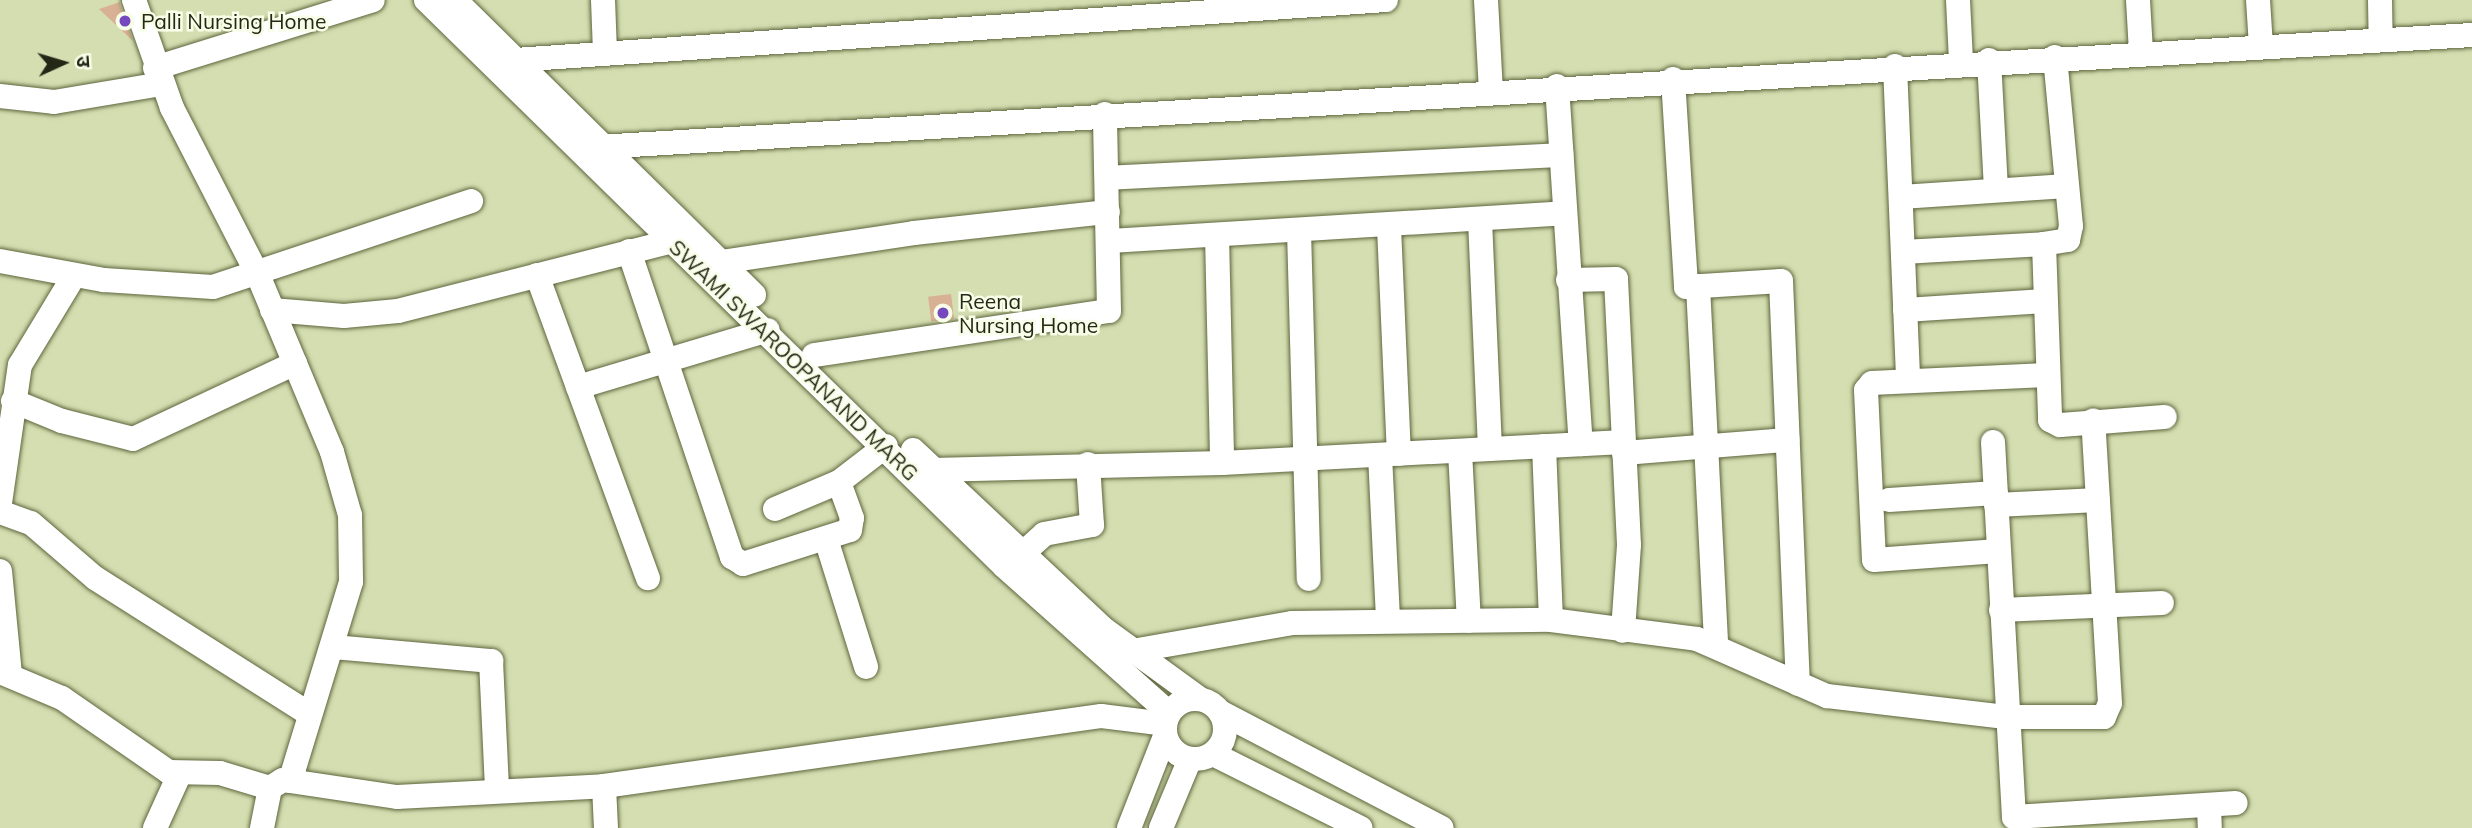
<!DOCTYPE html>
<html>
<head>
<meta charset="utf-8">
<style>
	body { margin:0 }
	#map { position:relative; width:2472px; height:828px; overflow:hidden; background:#d5deb1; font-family:Mulish,"Noto Sans Devanagari",sans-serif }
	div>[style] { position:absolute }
	.building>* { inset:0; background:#d8b093; transform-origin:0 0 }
	.roads { filter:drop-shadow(0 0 2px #5e663d) drop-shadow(0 0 2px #5e663d) }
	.minor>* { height:24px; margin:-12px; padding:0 12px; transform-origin:12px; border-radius:12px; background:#fff }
	.minor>.ring { margin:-12px; padding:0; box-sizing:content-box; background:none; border:24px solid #fff; border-radius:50% }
	.dots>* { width:19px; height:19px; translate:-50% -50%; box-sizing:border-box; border:4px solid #f7fde6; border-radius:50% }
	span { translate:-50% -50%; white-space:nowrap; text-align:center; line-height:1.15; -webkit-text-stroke:5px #f7fde6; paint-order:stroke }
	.poi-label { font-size:21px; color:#242716 }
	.left { translate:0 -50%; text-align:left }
	.street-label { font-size:21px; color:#242716 }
	.north { position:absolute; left:28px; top:28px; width:70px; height:70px; -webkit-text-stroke:5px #f7fde6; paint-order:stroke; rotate:86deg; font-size:19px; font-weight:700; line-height:28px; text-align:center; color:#242716 }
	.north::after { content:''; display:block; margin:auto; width:24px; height:32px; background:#242716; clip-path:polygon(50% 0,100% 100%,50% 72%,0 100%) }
</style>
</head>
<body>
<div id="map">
	<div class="building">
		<div style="clip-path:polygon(120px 2px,120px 5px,133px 41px,99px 9px)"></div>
		<div style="left:951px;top:294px;width:25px;height:23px;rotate:83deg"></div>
	</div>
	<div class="roads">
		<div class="minor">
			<div style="left:134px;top:0;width:114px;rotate:70.6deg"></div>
			<div style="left:172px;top:108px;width:188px;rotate:62.8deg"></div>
			<div style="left:258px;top:275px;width:192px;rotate:67.3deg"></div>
			<div style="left:332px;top:452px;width:66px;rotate:74.1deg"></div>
			<div style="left:350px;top:515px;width:67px;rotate:89.1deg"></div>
			<div style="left:351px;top:582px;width:208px;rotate:107deg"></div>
			<div style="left:426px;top:0;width:809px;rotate:44.4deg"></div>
			<div style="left:1004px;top:566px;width:221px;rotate:41.7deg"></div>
			<div style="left:455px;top:0;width:420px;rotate:44.6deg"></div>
			<div style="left:603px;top:0;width:53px;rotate:87.8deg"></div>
			<div style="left:1486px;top:0;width:91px;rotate:86.9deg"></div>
			<div style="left:1958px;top:0;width:62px;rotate:87.2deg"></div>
			<div style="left:2138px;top:0;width:52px;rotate:86.7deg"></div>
			<div style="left:2258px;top:0;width:46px;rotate:86.3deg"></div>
			<div style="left:2380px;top:0;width:39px;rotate:89deg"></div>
			<div style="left:2055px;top:57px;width:170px;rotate:84.6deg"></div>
			<div style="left:2071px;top:226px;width:14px;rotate:102deg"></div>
			<div style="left:2068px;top:240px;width:24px;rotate:171deg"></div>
			<div style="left:2044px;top:244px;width:176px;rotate:88deg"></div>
			<div style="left:2050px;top:420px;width:11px;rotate:27deg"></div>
			<div style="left:2060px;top:425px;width:105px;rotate:-4.4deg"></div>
			<div style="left:515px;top:60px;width:873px;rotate:-3.94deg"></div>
			<div style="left:1989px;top:60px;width:130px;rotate:86.9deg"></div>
			<div style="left:1895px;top:66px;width:314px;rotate:87.6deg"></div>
			<div style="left:155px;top:68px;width:228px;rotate:-17.3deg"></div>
			<div style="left:1673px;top:79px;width:208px;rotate:86.4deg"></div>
			<div style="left:1686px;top:287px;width:95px;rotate:-3.6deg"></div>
			<div style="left:1781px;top:281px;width:403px;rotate:87.6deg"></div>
			<div style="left:1557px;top:86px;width:359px;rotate:86.2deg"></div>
			<div style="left:0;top:96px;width:54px;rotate:6.3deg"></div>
			<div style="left:54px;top:102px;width:109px;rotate:-9.5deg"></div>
			<div style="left:581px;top:148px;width:1894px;rotate:-3.42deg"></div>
			<div style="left:1107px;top:178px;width:455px;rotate:-2.9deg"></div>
			<div style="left:1901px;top:197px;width:166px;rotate:-3.8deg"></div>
			<div style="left:1480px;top:220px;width:229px;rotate:87.5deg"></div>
			<div style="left:1389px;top:227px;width:227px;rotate:87.5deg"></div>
			<div style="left:1299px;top:231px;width:348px;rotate:88.4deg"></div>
			<div style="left:1217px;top:235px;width:228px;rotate:88.7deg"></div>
			<div style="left:1110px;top:241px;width:455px;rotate:-3.5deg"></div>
			<div style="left:629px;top:251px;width:323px;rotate:71.4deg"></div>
			<div style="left:732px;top:557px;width:13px;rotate:32deg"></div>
			<div style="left:743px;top:564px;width:112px;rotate:-17.6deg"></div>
			<div style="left:850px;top:530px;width:12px;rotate:-81deg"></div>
			<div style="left:852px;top:518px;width:38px;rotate:-110deg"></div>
			<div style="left:1903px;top:252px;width:141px;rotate:-3.2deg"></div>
			<div style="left:0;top:261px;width:106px;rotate:10.4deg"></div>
			<div style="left:104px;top:280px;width:109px;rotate:3.7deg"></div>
			<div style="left:213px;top:287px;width:272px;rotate:-18.4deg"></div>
			<div style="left:721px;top:262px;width:195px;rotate:-8.5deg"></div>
			<div style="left:914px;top:233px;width:195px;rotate:-6.2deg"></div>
			<div style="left:537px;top:275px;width:323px;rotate:69.9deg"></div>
			<div style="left:1568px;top:280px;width:48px;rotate:-1.2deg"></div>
			<div style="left:1616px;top:279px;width:266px;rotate:87.2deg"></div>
			<div style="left:1629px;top:545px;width:86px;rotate:94deg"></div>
			<div style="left:1698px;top:286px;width:359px;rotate:87.1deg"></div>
			<div style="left:272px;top:310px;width:72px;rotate:4.8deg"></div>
			<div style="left:344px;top:316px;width:54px;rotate:-5.3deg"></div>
			<div style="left:398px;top:311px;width:283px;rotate:-14.3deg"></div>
			<div style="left:1905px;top:310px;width:140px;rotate:-3.7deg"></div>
			<div style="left:814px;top:355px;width:298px;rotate:-8.5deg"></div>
			<div style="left:1109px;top:311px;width:197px;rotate:-91.2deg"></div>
			<div style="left:578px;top:387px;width:198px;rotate:-16.7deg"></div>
			<div style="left:13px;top:401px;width:53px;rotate:22.2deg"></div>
			<div style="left:62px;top:421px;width:73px;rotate:14.2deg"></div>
			<div style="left:133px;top:439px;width:179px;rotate:-25.1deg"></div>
			<div style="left:1993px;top:442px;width:376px;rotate:86.8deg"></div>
			<div style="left:2014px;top:817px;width:222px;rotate:-3.6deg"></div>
			<div style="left:1544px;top:446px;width:174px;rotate:87.7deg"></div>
			<div style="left:913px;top:450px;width:263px;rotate:43.2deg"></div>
			<div style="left:1105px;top:630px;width:117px;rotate:36deg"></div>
			<div style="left:1460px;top:451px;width:170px;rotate:87deg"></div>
			<div style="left:1624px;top:453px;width:164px;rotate:-4.6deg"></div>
			<div style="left:1380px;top:455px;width:166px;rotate:87.2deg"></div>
			<div style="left:932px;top:470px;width:290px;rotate:-1.4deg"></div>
			<div style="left:1222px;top:463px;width:402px;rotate:-3deg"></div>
			<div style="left:1889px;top:500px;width:107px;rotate:-3.7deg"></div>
			<div style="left:0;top:503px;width:139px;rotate:-81.8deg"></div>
			<div style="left:20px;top:365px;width:104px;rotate:-58.8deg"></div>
			<div style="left:1996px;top:505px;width:102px;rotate:-2.8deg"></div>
			<div style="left:775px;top:509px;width:69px;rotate:-22.9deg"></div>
			<div style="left:839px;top:482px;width:59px;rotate:-37.5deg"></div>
			<div style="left:0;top:512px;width:33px;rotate:20deg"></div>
			<div style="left:31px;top:523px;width:84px;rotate:40.7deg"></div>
			<div style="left:95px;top:578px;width:254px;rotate:32.4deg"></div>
			<div style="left:826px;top:539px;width:134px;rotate:72.6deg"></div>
			<div style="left:1998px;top:551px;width:124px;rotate:175.8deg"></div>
			<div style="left:1874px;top:560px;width:170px;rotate:-92.7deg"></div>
			<div style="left:1866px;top:390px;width:9px;rotate:-49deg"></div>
			<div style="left:1872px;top:383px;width:174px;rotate:-2.6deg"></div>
			<div style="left:1021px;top:555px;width:31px;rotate:-42deg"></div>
			<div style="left:1044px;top:534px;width:49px;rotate:-10.6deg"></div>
			<div style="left:1092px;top:525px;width:61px;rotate:-93.8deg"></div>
			<div style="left:0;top:571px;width:103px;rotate:84.5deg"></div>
			<div style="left:2001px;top:610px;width:161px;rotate:-2.5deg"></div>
			<div style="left:334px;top:647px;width:158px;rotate:5.1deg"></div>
			<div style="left:491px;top:661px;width:128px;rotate:87.3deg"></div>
			<div style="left:1132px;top:651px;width:162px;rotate:-9.9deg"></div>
			<div style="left:1292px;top:623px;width:259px;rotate:-0.7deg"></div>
			<div style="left:1551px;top:620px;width:147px;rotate:7.4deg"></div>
			<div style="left:1697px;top:639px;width:142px;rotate:23.7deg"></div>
			<div style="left:1827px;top:696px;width:180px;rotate:6.7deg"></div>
			<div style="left:2006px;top:717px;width:98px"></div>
			<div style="left:2104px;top:717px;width:15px;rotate:-67deg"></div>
			<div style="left:2110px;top:703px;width:283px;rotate:-93.4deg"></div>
			<div style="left:0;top:672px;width:67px;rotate:22.8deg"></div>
			<div style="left:62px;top:698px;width:130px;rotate:34.7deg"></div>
			<div style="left:169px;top:772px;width:51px;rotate:1.1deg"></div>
			<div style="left:220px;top:773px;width:52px;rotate:16.7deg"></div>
			<div class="ring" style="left:1165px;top:699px;width:36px;height:36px"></div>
			<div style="left:1220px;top:712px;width:250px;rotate:27.6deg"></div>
			<div style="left:1213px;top:754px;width:165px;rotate:26.6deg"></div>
			<div style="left:604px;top:786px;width:42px;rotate:87.3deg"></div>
			<div style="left:2209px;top:805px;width:23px;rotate:88deg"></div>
			<div style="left:155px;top:828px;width:58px;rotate:-65.6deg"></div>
			<div style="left:262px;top:828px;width:41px;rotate:-78.7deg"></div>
			<div style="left:270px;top:788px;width:15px;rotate:-32deg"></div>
			<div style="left:283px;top:780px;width:115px;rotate:8.5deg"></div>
			<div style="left:397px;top:797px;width:207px;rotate:-3deg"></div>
			<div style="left:604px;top:786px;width:502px;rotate:-8.02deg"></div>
			<div style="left:1101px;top:716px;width:64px;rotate:7.1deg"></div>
			<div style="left:1129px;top:828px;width:99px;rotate:-68.6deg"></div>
			<div style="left:1161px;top:828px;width:75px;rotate:-67.2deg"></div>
		</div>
	</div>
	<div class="dots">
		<div style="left:125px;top:21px;background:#7648c0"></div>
		<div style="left:943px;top:313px;background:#7648c0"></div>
	</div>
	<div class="poi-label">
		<span class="left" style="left:141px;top:21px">Palli Nursing Home</span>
		<span class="left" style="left:959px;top:313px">Reena<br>Nursing Home</span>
	</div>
	<div class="street-label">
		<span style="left:794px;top:360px;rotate:44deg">SWAMI SWAROOPANAND MARG</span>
	</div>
	<div class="north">उ</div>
</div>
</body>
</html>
